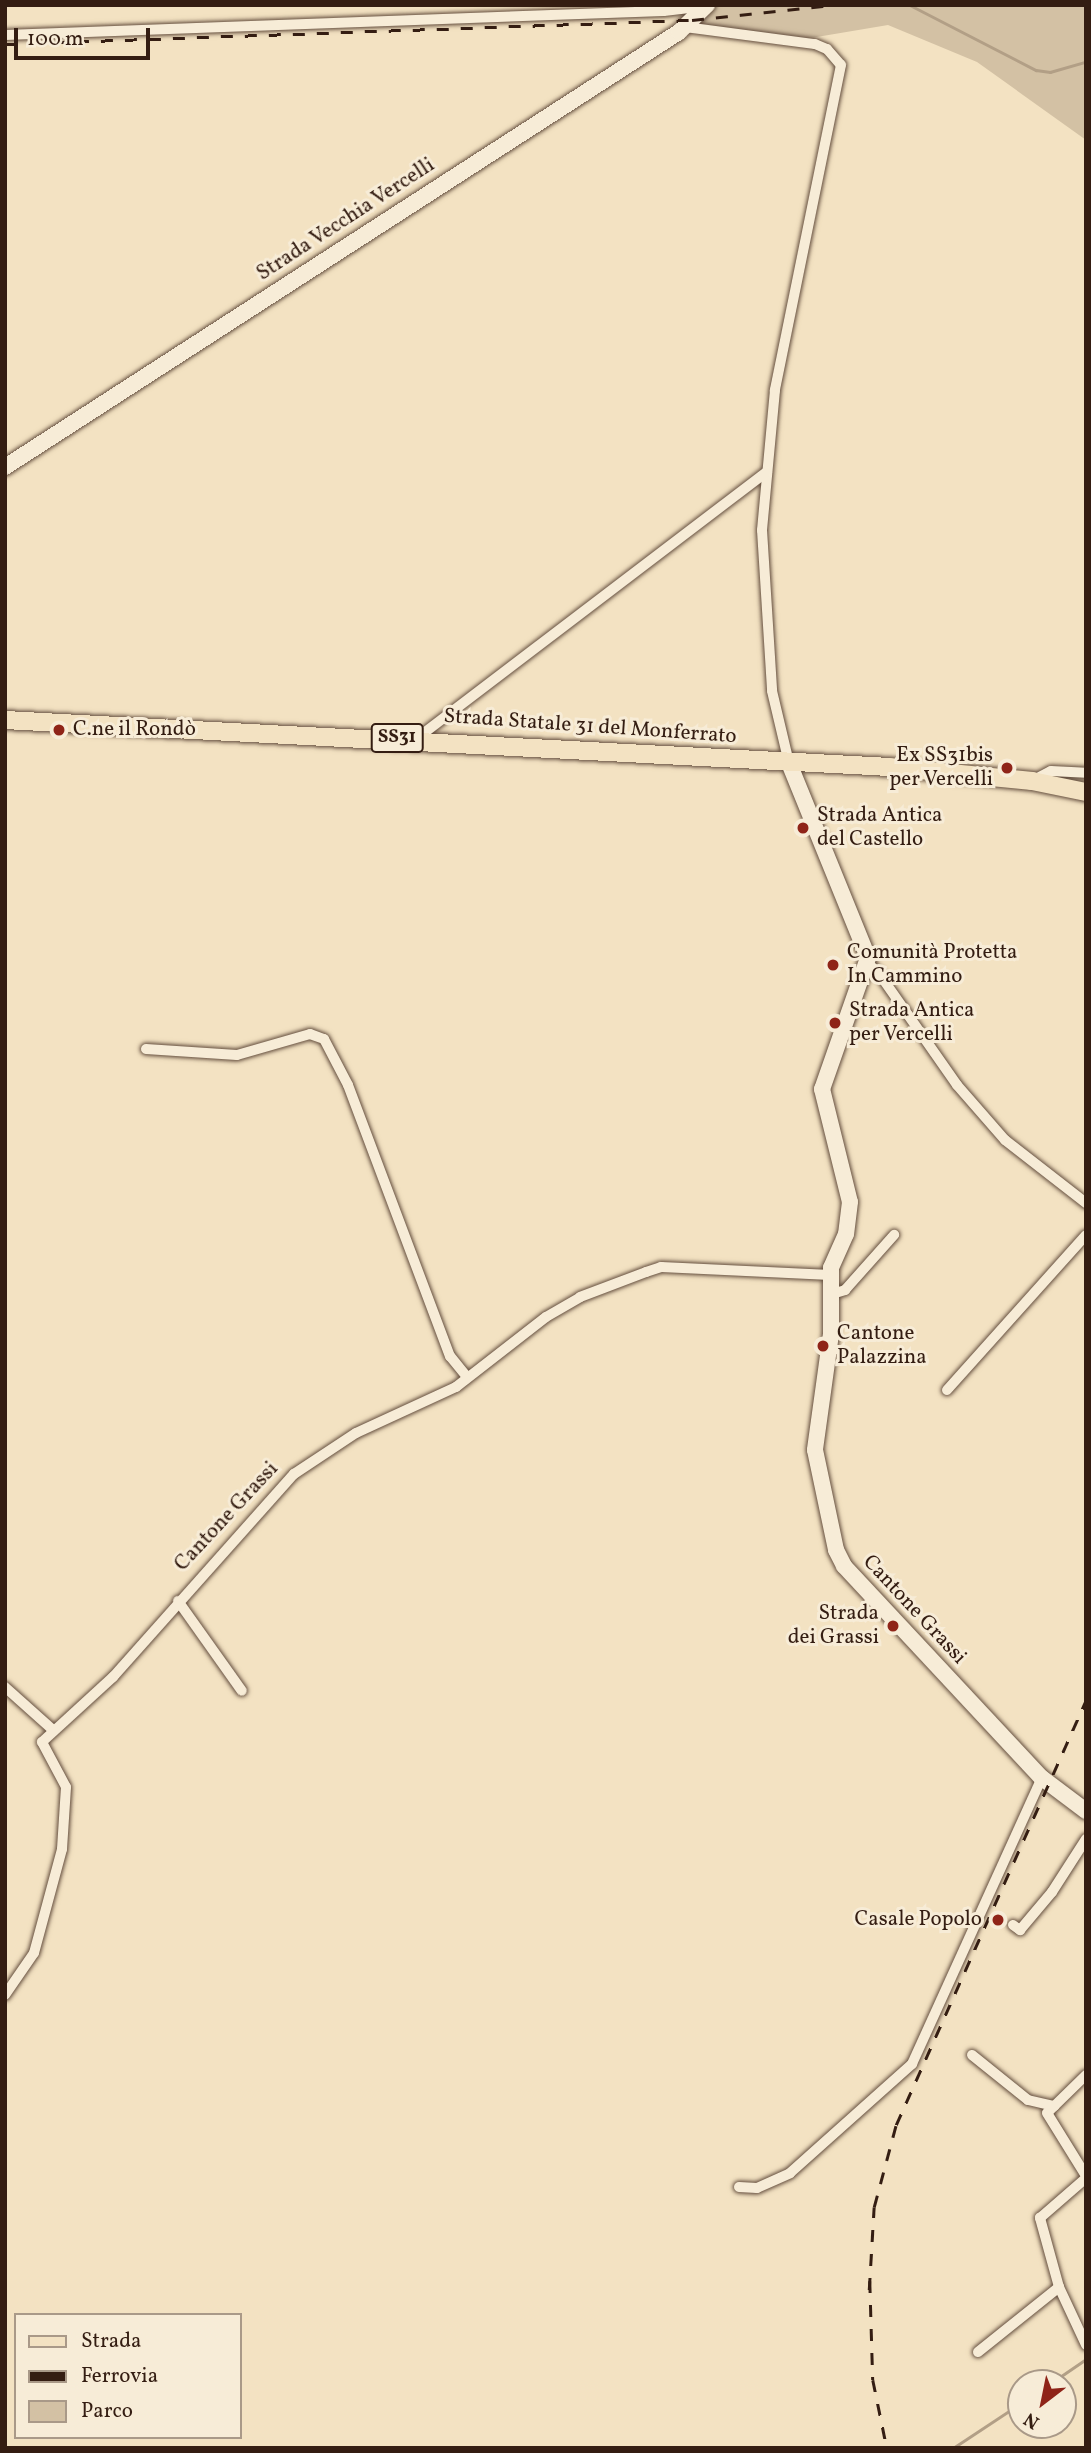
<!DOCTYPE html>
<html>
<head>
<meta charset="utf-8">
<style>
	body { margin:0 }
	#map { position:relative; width:1091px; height:2453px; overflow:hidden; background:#f3e2c2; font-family:Vollkorn,serif }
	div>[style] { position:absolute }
	.green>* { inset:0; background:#d3c1a4 }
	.stream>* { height:2.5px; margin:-1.25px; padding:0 1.25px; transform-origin:1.25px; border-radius:1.25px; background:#b29f86 }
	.roads { filter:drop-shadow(0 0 2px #644e3e) drop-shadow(0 0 2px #644e3e) }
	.street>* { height:10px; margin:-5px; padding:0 5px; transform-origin:5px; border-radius:5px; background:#f7ecd7 }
	.secondary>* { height:16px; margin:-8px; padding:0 8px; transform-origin:8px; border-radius:8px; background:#f7ecd7 }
	.primary>* { height:18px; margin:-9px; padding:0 9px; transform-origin:9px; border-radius:9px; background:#f3e2c2 }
	.rail>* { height:2.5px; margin-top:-1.25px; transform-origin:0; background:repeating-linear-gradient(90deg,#341d12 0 12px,transparent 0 24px) }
	.dots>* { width:19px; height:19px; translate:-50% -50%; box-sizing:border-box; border:4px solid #f7ecd7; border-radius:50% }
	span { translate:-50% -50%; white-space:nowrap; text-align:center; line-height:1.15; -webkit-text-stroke:6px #f7ecd7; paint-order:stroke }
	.shield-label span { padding:2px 5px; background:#f7ecd7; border:2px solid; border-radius:5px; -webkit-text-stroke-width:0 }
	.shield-label { font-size:19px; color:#341d12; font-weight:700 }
	.street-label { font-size:21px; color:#341d12 }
	.poi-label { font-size:21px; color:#341d12 }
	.left { translate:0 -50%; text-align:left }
	.right { translate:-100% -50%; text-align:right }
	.frame { position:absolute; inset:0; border:7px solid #341d12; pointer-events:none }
	.legend { position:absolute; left:14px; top:2313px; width:228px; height:126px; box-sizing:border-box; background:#f7ecd7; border:2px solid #a99988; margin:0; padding:9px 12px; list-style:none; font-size:21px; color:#341d12 }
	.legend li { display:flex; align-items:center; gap:14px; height:35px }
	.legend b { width:35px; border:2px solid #a99988 }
	.north { position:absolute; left:1007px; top:2369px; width:70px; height:70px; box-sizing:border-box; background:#f7ecd7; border:2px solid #a99988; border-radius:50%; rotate:212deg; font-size:19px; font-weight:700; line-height:28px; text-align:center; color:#341d12 }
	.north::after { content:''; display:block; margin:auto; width:24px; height:32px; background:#8f2418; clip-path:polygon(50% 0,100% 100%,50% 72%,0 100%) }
	.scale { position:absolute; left:14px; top:28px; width:136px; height:32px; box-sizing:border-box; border:4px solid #341d12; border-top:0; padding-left:9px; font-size:21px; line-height:24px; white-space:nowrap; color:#341d12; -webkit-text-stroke:5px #f7ecd7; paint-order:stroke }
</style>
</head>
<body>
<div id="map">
	<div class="green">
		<div style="clip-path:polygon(716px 5px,1086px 5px,1086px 140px,977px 62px,888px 25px,781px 43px,692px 28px)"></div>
	</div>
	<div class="stream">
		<div style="left:910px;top:5px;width:142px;rotate:27.3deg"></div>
		<div style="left:1036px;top:70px;width:14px;rotate:8deg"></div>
		<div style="left:1050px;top:72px;width:37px;rotate:-16deg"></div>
		<div style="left:1051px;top:2383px;width:42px;rotate:-34.4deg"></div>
		<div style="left:953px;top:2448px;width:82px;rotate:-33.5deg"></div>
	</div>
	<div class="roads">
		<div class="street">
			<div style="left:685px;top:27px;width:131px;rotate:7.5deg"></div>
			<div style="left:815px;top:44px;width:13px;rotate:23deg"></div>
			<div style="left:827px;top:49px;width:21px;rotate:49deg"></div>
			<div style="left:841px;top:65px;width:332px;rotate:101.5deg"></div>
			<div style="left:775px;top:390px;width:141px;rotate:95.3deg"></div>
			<div style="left:762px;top:530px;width:161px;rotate:86.4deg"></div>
			<div style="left:772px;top:691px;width:74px;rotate:76.7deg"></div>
			<div style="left:5px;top:35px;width:659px;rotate:-2.09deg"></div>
			<div style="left:664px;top:11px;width:42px;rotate:-6.8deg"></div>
			<div style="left:416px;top:739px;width:441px;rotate:-37.3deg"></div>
			<div style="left:1032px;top:781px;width:21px;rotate:-28deg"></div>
			<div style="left:1051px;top:771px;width:35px;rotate:3deg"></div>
			<div style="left:867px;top:963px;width:14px;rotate:39deg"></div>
			<div style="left:878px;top:972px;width:138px;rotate:55deg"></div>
			<div style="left:957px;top:1085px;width:73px;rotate:48.9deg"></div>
			<div style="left:1005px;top:1140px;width:103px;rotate:37.9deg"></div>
			<div style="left:146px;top:1049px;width:91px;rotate:3.8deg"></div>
			<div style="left:237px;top:1055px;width:76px;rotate:-16deg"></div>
			<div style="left:310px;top:1034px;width:15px;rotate:20deg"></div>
			<div style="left:324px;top:1039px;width:52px;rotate:62.4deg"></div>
			<div style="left:348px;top:1085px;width:290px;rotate:69.4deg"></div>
			<div style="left:450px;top:1356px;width:26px;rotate:51deg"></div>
			<div style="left:832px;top:1294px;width:14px;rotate:-17deg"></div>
			<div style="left:845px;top:1290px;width:74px;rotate:-48.3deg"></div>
			<div style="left:947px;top:1390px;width:208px;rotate:-48.1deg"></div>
			<div style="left:178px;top:1601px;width:110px;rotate:54.6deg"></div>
			<div style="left:5px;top:1687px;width:64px;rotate:41.9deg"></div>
			<div style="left:1013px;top:1925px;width:9px;rotate:36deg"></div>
			<div style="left:1020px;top:1930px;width:50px;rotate:-49.9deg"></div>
			<div style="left:1052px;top:1892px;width:63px;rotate:-57.3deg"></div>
			<div style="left:5px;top:1995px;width:51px;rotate:-55.4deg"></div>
			<div style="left:34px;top:1953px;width:108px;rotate:-74.9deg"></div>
			<div style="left:62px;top:1849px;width:62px;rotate:-86.3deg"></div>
			<div style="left:66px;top:1787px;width:51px;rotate:-118.1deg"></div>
			<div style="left:42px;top:1742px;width:96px;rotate:-42.5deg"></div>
			<div style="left:113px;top:1677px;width:272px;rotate:-48.3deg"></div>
			<div style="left:294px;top:1474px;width:74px;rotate:-33.5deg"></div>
			<div style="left:356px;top:1433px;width:110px;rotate:-24.7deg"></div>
			<div style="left:456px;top:1387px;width:114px;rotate:-37.9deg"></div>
			<div style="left:546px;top:1317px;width:39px;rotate:-30deg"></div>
			<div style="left:580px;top:1297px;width:71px;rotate:-20.7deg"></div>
			<div style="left:646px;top:1272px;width:16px;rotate:-18deg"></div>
			<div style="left:661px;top:1267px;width:170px;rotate:2.7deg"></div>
			<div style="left:972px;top:2055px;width:72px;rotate:38.8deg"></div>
			<div style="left:1028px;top:2100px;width:27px;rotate:13deg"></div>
			<div style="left:1086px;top:2075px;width:54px;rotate:135.7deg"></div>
			<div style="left:1047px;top:2113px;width:74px;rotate:58.2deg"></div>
			<div style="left:739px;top:2187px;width:18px;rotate:3deg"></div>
			<div style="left:757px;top:2188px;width:36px;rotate:-24deg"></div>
			<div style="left:790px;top:2173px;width:164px;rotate:-41.8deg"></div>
			<div style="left:912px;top:2064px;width:314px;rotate:-65.6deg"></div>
			<div style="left:1059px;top:2287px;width:64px;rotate:65deg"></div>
			<div style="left:978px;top:2352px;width:104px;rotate:-38.7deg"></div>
			<div style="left:1059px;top:2287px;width:72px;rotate:-105.4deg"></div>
			<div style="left:1040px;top:2218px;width:61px;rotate:-41deg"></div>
		</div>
		<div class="secondary">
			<div style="left:5px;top:467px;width:802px;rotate:-32.84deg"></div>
			<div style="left:679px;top:32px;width:39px;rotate:-44deg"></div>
			<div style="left:789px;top:763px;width:210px;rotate:67.9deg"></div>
			<div style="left:868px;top:958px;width:139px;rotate:109.3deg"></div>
			<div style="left:822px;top:1089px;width:116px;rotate:76.1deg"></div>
			<div style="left:850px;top:1202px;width:32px;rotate:97deg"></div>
			<div style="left:846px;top:1234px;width:37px;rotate:114deg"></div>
			<div style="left:831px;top:1268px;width:66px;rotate:90deg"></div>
			<div style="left:831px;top:1334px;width:117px;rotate:97.9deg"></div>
			<div style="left:815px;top:1450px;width:102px;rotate:78.1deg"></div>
			<div style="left:836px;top:1550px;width:18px;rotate:63deg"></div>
			<div style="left:844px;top:1566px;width:290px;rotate:47deg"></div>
			<div style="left:1042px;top:1778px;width:55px;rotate:36.9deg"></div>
		</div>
		<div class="primary">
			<div style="left:5px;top:720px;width:885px;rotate:3.04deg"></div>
			<div style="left:889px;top:767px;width:144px;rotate:5.6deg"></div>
			<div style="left:1032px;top:781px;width:55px;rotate:11.5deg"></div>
		</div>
	</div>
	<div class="rail">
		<div style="left:5px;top:44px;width:687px;rotate:-2deg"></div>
		<div style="left:692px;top:20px;width:141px;rotate:-6.1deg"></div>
		<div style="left:870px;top:2281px;width:99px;rotate:88.3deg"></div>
		<div style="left:873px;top:2380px;width:69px;rotate:78.4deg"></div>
		<div style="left:869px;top:2290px;width:83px;rotate:-86.6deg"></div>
		<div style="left:874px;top:2207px;width:85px;rotate:-75deg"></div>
		<div style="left:896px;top:2125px;width:466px;rotate:-65.9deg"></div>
	</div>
	<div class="dots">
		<div style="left:59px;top:730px;background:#8f2418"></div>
		<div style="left:1007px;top:768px;background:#8f2418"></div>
		<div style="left:803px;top:828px;background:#8f2418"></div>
		<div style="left:833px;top:965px;background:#8f2418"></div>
		<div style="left:835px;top:1023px;background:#8f2418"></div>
		<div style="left:823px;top:1346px;background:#8f2418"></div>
		<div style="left:893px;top:1626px;background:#8f2418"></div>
		<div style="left:998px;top:1920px;background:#8f2418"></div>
	</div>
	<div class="shield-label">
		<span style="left:397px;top:738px">SS31</span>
	</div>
	<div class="street-label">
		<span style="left:346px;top:220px;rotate:-33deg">Strada Vecchia Vercelli</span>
		<span style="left:590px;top:727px;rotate:4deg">Strada Statale 31 del Monferrato</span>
		<span style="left:227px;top:1517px;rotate:-47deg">Cantone Grassi</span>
		<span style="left:914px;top:1610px;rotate:47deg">Cantone Grassi</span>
	</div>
	<div class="poi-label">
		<span class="left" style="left:73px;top:730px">C.ne il Rondò</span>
		<span class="right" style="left:993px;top:768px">Ex SS31bis<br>per Vercelli</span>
		<span class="left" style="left:817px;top:828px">Strada Antica<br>del Castello</span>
		<span class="left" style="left:847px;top:965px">Comunità Protetta<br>In Cammino</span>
		<span class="left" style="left:849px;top:1023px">Strada Antica<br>per Vercelli</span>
		<span class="left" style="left:837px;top:1346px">Cantone<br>Palazzina</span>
		<span class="right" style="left:879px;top:1626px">Strada<br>dei Grassi</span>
		<span class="right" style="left:982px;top:1920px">Casale Popolo</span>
	</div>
	<div class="frame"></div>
	<ul class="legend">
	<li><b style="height:9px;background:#f3e2c2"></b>Strada</li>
	<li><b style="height:9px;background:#341d12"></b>Ferrovia</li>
	<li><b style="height:19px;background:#d3c1a4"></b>Parco</li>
	</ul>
	<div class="north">N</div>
	<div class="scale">100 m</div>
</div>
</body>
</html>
